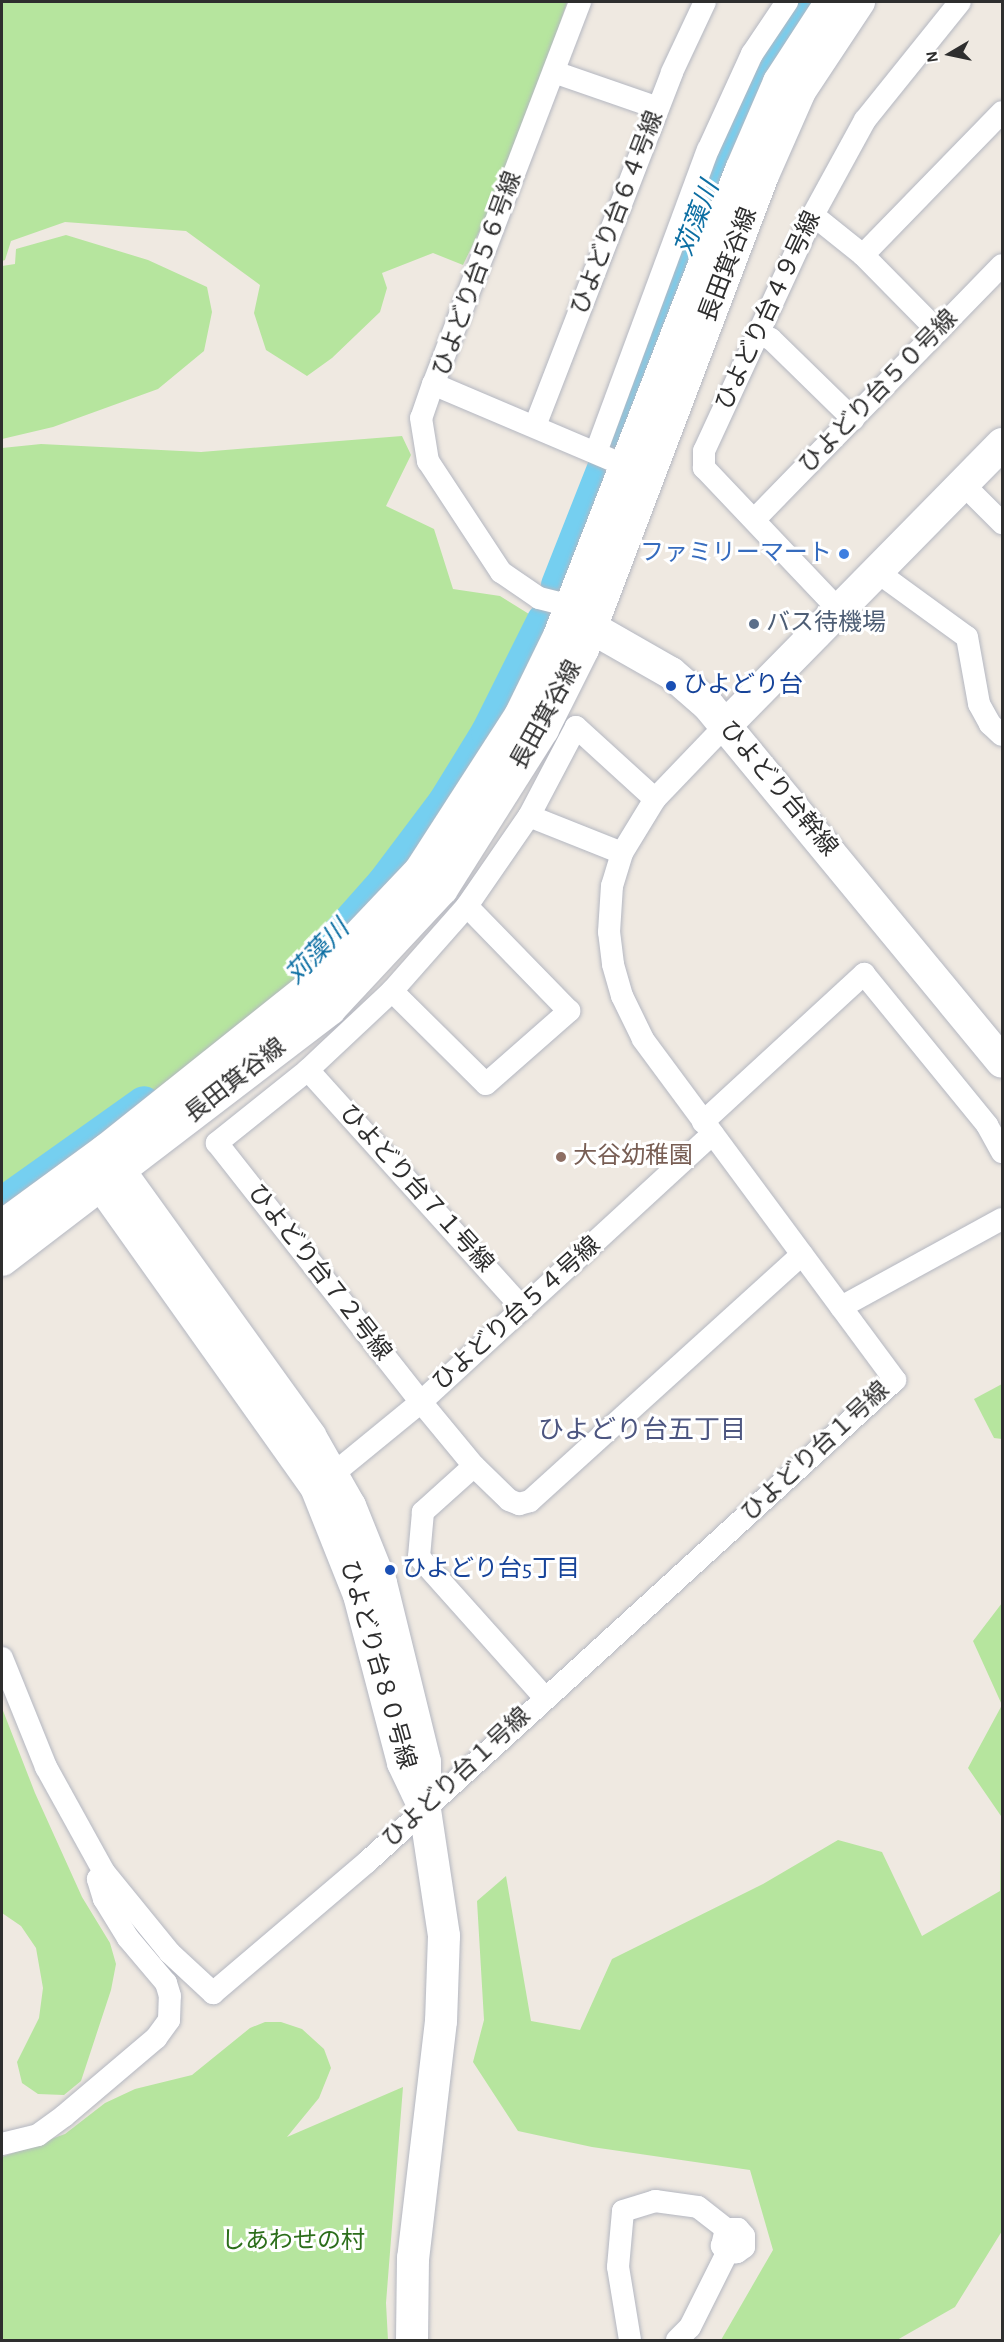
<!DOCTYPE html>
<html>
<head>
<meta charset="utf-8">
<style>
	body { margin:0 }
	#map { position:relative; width:1004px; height:2342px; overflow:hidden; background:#efe9e1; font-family:"Alegreya Sans","Noto Sans JP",sans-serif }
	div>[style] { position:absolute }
	.green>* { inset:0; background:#b6e59e }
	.river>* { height:34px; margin:-17px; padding:0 17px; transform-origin:17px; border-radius:17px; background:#75cff0 }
	.roads { filter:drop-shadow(0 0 2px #b4b7c1) drop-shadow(0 0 2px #b4b7c1) }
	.street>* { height:22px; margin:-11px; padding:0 11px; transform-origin:11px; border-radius:11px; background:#fff }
	.secondary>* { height:32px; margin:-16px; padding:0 16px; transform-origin:16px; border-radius:16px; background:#fff }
	.dots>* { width:16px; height:16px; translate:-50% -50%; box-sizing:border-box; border:3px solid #fff; border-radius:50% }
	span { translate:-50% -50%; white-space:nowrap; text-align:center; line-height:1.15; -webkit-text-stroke:6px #fff; paint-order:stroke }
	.street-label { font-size:24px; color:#2e2e2e }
	.shop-label { font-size:24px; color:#366cbe }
	.right { translate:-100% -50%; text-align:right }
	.service-label { font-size:24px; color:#4e5e75 }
	.left { translate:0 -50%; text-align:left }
	.transit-label { font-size:24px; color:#164399 }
	.education-label { font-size:24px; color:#785e54 }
	.park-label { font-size:24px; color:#2c6e1b }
	.water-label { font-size:26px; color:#0d6fa3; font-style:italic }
	.neighbourhood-label { font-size:26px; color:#4d5680 }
	.frame { position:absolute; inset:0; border:3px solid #2e2e2e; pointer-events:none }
	.north { position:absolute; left:920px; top:24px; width:60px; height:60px; -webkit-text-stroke:4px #fff; paint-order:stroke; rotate:261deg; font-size:16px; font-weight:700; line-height:24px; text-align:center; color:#2e2e2e }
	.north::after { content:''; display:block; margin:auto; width:21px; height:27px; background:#2e2e2e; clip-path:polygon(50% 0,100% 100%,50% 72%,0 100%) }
</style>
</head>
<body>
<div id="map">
	<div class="green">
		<div style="clip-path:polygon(2px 2px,567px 2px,520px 147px,463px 265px,433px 253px,382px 273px,387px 288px,380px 312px,332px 358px,307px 376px,266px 350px,254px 313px,260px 285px,186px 231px,65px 222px,11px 241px,5px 260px,2px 261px)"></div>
		<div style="clip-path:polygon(66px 235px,148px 260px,207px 287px,212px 312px,204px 351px,158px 389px,53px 427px,2px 439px,2px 266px,15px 264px,16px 249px)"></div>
		<div style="clip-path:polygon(402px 436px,411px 455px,386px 506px,434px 529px,453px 589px,500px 596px,537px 619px,506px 712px,358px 922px,2px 1258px,2px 448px,41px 444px,201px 452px)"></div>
		<div style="clip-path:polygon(1002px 1384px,1002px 1439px,994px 1438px,974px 1399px)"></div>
		<div style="clip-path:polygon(1002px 1603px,1002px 2231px,955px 2307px,897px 2340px,721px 2340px,773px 2250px,750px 2170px,592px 2147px,518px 2131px,473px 2062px,484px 2020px,477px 1901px,506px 1876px,531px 2021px,580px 2030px,612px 1959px,763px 1884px,838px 1840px,882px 1852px,922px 1936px,1000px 1891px,1001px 1816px,968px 1768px,1002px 1705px,973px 1641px)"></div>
		<div style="clip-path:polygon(2px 1708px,35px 1793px,82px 1897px,110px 1943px,116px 1964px,111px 1990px,81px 2081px,64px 2095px,38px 2094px,22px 2083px,17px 2062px,39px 2018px,43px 1988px,36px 1948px,21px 1926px,2px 1913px)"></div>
		<div style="clip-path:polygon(265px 2022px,281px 2022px,302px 2029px,324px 2049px,331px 2068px,319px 2098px,287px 2137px,403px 2087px,386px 2303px,388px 2340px,2px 2340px,2px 2157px,65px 2134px,105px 2103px,135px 2089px,192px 2075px,250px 2028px)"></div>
	</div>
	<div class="river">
		<div style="left:613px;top:444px;width:325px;rotate:-69.3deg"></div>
		<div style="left:728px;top:140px;width:156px;rotate:-62.1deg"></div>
		<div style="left:558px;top:585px;width:131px;rotate:-68.5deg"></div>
		<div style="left:312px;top:964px;width:108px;rotate:-48.4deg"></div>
		<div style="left:384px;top:883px;width:101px;rotate:-53deg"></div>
		<div style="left:445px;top:802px;width:82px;rotate:-58.4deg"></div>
		<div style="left:488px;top:732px;width:125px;rotate:-63.4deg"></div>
		<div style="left:2px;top:1204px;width:174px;rotate:-35.4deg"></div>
	</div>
	<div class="roads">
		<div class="street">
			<div style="left:580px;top:2px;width:409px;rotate:111deg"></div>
			<div style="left:433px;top:384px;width:210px;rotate:23deg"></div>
			<div style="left:554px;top:72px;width:110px;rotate:19.1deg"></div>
			<div style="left:813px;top:215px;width:64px;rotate:38.7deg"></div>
			<div style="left:863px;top:255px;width:107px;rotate:45.4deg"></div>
			<div style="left:863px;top:255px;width:199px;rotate:-45.8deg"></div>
			<div style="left:758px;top:333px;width:14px;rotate:25deg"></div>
			<div style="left:771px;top:339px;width:115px;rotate:44.3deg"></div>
			<div style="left:433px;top:384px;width:36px;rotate:109deg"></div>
			<div style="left:421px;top:418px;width:44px;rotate:80.8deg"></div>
			<div style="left:428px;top:461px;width:133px;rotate:56.7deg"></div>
			<div style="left:501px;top:572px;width:46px;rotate:34.4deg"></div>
			<div style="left:539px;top:598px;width:34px;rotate:14deg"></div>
			<div style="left:535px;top:426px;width:380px;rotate:-68.8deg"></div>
			<div style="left:672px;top:72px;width:77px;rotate:-64.8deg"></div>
			<div style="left:596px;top:452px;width:322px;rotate:-69.7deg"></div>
			<div style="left:708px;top:150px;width:106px;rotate:-65.4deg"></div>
			<div style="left:752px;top:54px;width:63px;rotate:-56.1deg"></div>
			<div style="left:962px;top:483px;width:57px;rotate:45deg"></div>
			<div style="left:755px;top:519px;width:354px;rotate:-45.8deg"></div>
			<div style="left:876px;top:571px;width:112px;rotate:36deg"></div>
			<div style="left:967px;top:637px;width:68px;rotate:79.8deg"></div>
			<div style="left:979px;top:704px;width:23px;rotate:61deg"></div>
			<div style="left:990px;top:724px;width:16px;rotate:43deg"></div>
			<div style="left:838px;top:609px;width:195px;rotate:-133.5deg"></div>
			<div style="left:704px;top:468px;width:17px;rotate:-90deg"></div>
			<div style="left:704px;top:451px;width:260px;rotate:-65.2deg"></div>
			<div style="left:813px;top:215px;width:108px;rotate:-61.3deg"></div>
			<div style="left:865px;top:120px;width:151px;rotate:-51.2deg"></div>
			<div style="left:655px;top:799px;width:107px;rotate:-137.7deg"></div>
			<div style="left:576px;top:727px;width:101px;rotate:117.8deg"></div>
			<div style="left:529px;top:816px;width:109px;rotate:124.6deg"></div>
			<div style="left:467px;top:906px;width:113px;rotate:131.4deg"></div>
			<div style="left:392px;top:991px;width:115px;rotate:136.8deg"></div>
			<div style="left:308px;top:1070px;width:117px;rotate:141.3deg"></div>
			<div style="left:217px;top:1143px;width:330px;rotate:51.8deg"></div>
			<div style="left:421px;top:1402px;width:83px;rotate:50.4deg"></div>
			<div style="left:474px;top:1466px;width:49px;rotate:44.2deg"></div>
			<div style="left:509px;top:1500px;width:11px;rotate:22deg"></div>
			<div style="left:519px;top:1504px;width:11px;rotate:-15deg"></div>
			<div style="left:530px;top:1501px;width:367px;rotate:-42.2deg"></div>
			<div style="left:529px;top:816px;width:100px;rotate:21.7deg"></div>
			<div style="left:392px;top:991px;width:132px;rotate:44.7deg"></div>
			<div style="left:486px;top:1084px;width:111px;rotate:-41.3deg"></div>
			<div style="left:569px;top:1011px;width:146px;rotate:-134.2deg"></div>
			<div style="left:308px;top:1070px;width:321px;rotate:48deg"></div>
			<div style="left:703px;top:1122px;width:219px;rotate:-42.6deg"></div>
			<div style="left:864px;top:974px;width:195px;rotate:50.8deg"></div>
			<div style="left:987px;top:1125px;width:31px;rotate:61deg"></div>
			<div style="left:841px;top:1307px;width:183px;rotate:-28.7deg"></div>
			<div style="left:474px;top:1466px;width:69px;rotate:138deg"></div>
			<div style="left:423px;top:1512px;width:45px;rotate:95.1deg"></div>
			<div style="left:419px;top:1557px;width:188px;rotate:48.2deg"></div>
			<div style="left:322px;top:1483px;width:128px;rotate:-39.3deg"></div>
			<div style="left:421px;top:1402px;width:396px;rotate:-42.6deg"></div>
			<div style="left:2px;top:1658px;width:118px;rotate:68deg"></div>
			<div style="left:46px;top:1767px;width:120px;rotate:61.1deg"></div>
			<div style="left:104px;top:1872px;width:104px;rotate:50.8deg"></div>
			<div style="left:170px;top:1953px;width:59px;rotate:42.9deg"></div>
			<div style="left:213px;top:1993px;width:202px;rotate:-40.4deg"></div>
			<div style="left:367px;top:1862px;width:715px;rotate:-42.39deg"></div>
			<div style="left:895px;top:1380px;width:424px;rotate:-126.5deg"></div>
			<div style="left:643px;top:1039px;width:48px;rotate:-116deg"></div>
			<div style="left:622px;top:996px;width:33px;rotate:-106deg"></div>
			<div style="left:613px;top:964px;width:32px;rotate:-97deg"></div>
			<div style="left:609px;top:932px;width:46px;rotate:-86.3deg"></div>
			<div style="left:612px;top:886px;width:34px;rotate:-73deg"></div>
			<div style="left:622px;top:853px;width:63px;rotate:-58.6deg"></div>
			<div style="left:655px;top:799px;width:103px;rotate:-46.2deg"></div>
			<div style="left:2px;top:2144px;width:37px;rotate:-14deg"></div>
			<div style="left:38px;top:2135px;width:32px;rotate:-36deg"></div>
			<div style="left:64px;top:2116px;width:121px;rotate:-40.3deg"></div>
			<div style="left:156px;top:2038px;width:22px;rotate:-54deg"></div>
			<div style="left:169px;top:2020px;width:24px;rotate:-88deg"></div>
			<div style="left:170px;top:1996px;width:14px;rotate:-107deg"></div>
			<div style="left:166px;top:1983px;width:59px;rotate:-130.2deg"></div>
			<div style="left:128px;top:1938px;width:46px;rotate:-121.6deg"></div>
			<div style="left:104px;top:1899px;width:21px;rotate:-107deg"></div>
			<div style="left:98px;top:1879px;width:9px;rotate:-49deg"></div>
			<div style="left:630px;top:2340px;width:74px;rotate:-99.3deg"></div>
			<div style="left:618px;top:2267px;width:56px;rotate:-84.9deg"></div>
			<div style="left:623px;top:2211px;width:34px;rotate:-17deg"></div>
			<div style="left:655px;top:2201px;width:43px;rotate:7.9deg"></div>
			<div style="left:698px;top:2207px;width:36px;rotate:38deg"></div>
			<div style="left:726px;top:2229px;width:12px"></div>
			<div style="left:738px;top:2229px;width:9px;rotate:49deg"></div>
			<div style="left:744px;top:2236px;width:11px;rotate:90deg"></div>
			<div style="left:744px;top:2247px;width:9px;rotate:144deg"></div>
			<div style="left:737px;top:2252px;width:10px;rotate:174deg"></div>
			<div style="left:727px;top:2253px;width:9px;rotate:-126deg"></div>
			<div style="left:722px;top:2246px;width:17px;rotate:-77deg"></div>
			<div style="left:677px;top:2340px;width:18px;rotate:-45deg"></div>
			<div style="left:690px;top:2327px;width:83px;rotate:-63.4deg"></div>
		</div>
		<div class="secondary">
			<div style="left:578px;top:613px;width:21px;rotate:47deg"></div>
			<div style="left:592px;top:628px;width:91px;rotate:29.7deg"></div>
			<div style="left:671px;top:673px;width:49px;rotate:40.9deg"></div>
			<div style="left:708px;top:705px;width:462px;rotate:50.5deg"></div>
			<div style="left:726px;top:725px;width:394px;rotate:-45.5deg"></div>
			<div style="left:109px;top:1156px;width:345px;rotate:54.3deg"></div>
			<div style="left:310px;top:1436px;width:81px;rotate:60.3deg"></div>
			<div style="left:350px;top:1506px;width:83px;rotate:68.1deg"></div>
			<div style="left:381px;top:1583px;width:184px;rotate:76.2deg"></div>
			<div style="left:425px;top:1762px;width:48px;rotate:90deg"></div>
			<div style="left:425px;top:1810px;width:127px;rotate:81.4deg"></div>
			<div style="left:444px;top:1936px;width:85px;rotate:92deg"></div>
			<div style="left:441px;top:2021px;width:239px;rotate:96.7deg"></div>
			<div style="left:413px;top:2258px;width:82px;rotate:90.7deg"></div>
			<div style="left:90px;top:1169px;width:390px;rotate:54.6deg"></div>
			<div style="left:316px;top:1487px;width:116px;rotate:68.3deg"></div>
			<div style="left:359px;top:1595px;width:174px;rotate:75.3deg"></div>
			<div style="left:403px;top:1763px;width:44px;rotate:64.6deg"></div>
			<div style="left:2px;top:1226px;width:129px;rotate:-36.2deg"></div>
			<div style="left:106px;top:1150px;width:260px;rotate:-38.6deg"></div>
			<div style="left:309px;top:988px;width:161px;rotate:-46.5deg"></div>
			<div style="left:420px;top:871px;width:187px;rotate:-57.2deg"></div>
			<div style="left:521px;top:714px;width:87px;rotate:-64deg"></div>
			<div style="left:559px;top:636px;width:500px;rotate:-68.67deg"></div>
			<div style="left:741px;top:170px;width:96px;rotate:-66.6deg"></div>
			<div style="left:779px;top:82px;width:95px;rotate:-57deg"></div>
			<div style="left:2px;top:1260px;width:413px;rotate:-37.4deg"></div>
			<div style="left:330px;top:1009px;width:164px;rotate:-47deg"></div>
			<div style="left:442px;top:889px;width:189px;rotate:-57.7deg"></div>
			<div style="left:543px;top:729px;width:89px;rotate:-63.4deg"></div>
			<div style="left:583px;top:649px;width:507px;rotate:-69.21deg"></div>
			<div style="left:763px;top:175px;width:92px;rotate:-66.2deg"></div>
			<div style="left:800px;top:91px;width:107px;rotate:-56.5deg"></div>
		</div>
	</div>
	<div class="dots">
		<div style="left:844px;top:554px;background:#3f7fe0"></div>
		<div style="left:754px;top:624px;background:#5c6f8a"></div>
		<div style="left:671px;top:686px;background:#1a4fb4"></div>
		<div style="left:561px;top:1157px;background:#8d6e63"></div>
		<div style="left:390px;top:1570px;background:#1a4fb4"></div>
	</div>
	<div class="street-label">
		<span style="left:618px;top:213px;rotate:-69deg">ひよどり台６４号線</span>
		<span style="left:729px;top:265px;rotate:-69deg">長田箕谷線</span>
		<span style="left:478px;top:274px;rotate:-70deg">ひよどり台５６号線</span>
		<span style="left:769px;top:311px;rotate:-65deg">ひよどり台４９号線</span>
		<span style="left:879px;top:392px;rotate:-46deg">ひよどり台５０号線</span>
		<span style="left:547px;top:715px;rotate:-61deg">長田箕谷線</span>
		<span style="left:778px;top:789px;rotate:50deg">ひよどり台幹線</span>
		<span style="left:236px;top:1081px;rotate:-38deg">長田箕谷線</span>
		<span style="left:416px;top:1189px;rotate:48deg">ひよどり台７１号線</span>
		<span style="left:319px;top:1273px;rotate:52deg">ひよどり台７２号線</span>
		<span style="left:517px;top:1314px;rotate:-42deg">ひよどり台５４号線</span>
		<span style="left:816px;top:1452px;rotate:-43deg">ひよどり台１号線</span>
		<span style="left:377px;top:1665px;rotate:74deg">ひよどり台８０号線</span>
		<span style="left:457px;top:1778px;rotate:-43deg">ひよどり台１号線</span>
	</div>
	<div class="shop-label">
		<span class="right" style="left:832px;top:554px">ファミリーマート</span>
	</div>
	<div class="service-label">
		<span class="left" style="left:766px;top:624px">バス待機場</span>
	</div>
	<div class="transit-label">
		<span class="left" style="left:683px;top:686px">ひよどり台</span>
		<span class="left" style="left:402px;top:1570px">ひよどり台5丁目</span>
	</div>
	<div class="education-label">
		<span class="left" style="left:573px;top:1157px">大谷幼稚園</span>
	</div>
	<div class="park-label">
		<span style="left:293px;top:2242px">しあわせの村</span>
	</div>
	<div class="water-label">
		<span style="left:698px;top:219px;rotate:-69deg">苅藻川</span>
		<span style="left:318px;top:953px;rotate:-46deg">苅藻川</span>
	</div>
	<div class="neighbourhood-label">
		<span style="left:642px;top:1431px">ひよどり台五丁目</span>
	</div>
	<div class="frame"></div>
	<div class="north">N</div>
</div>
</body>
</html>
